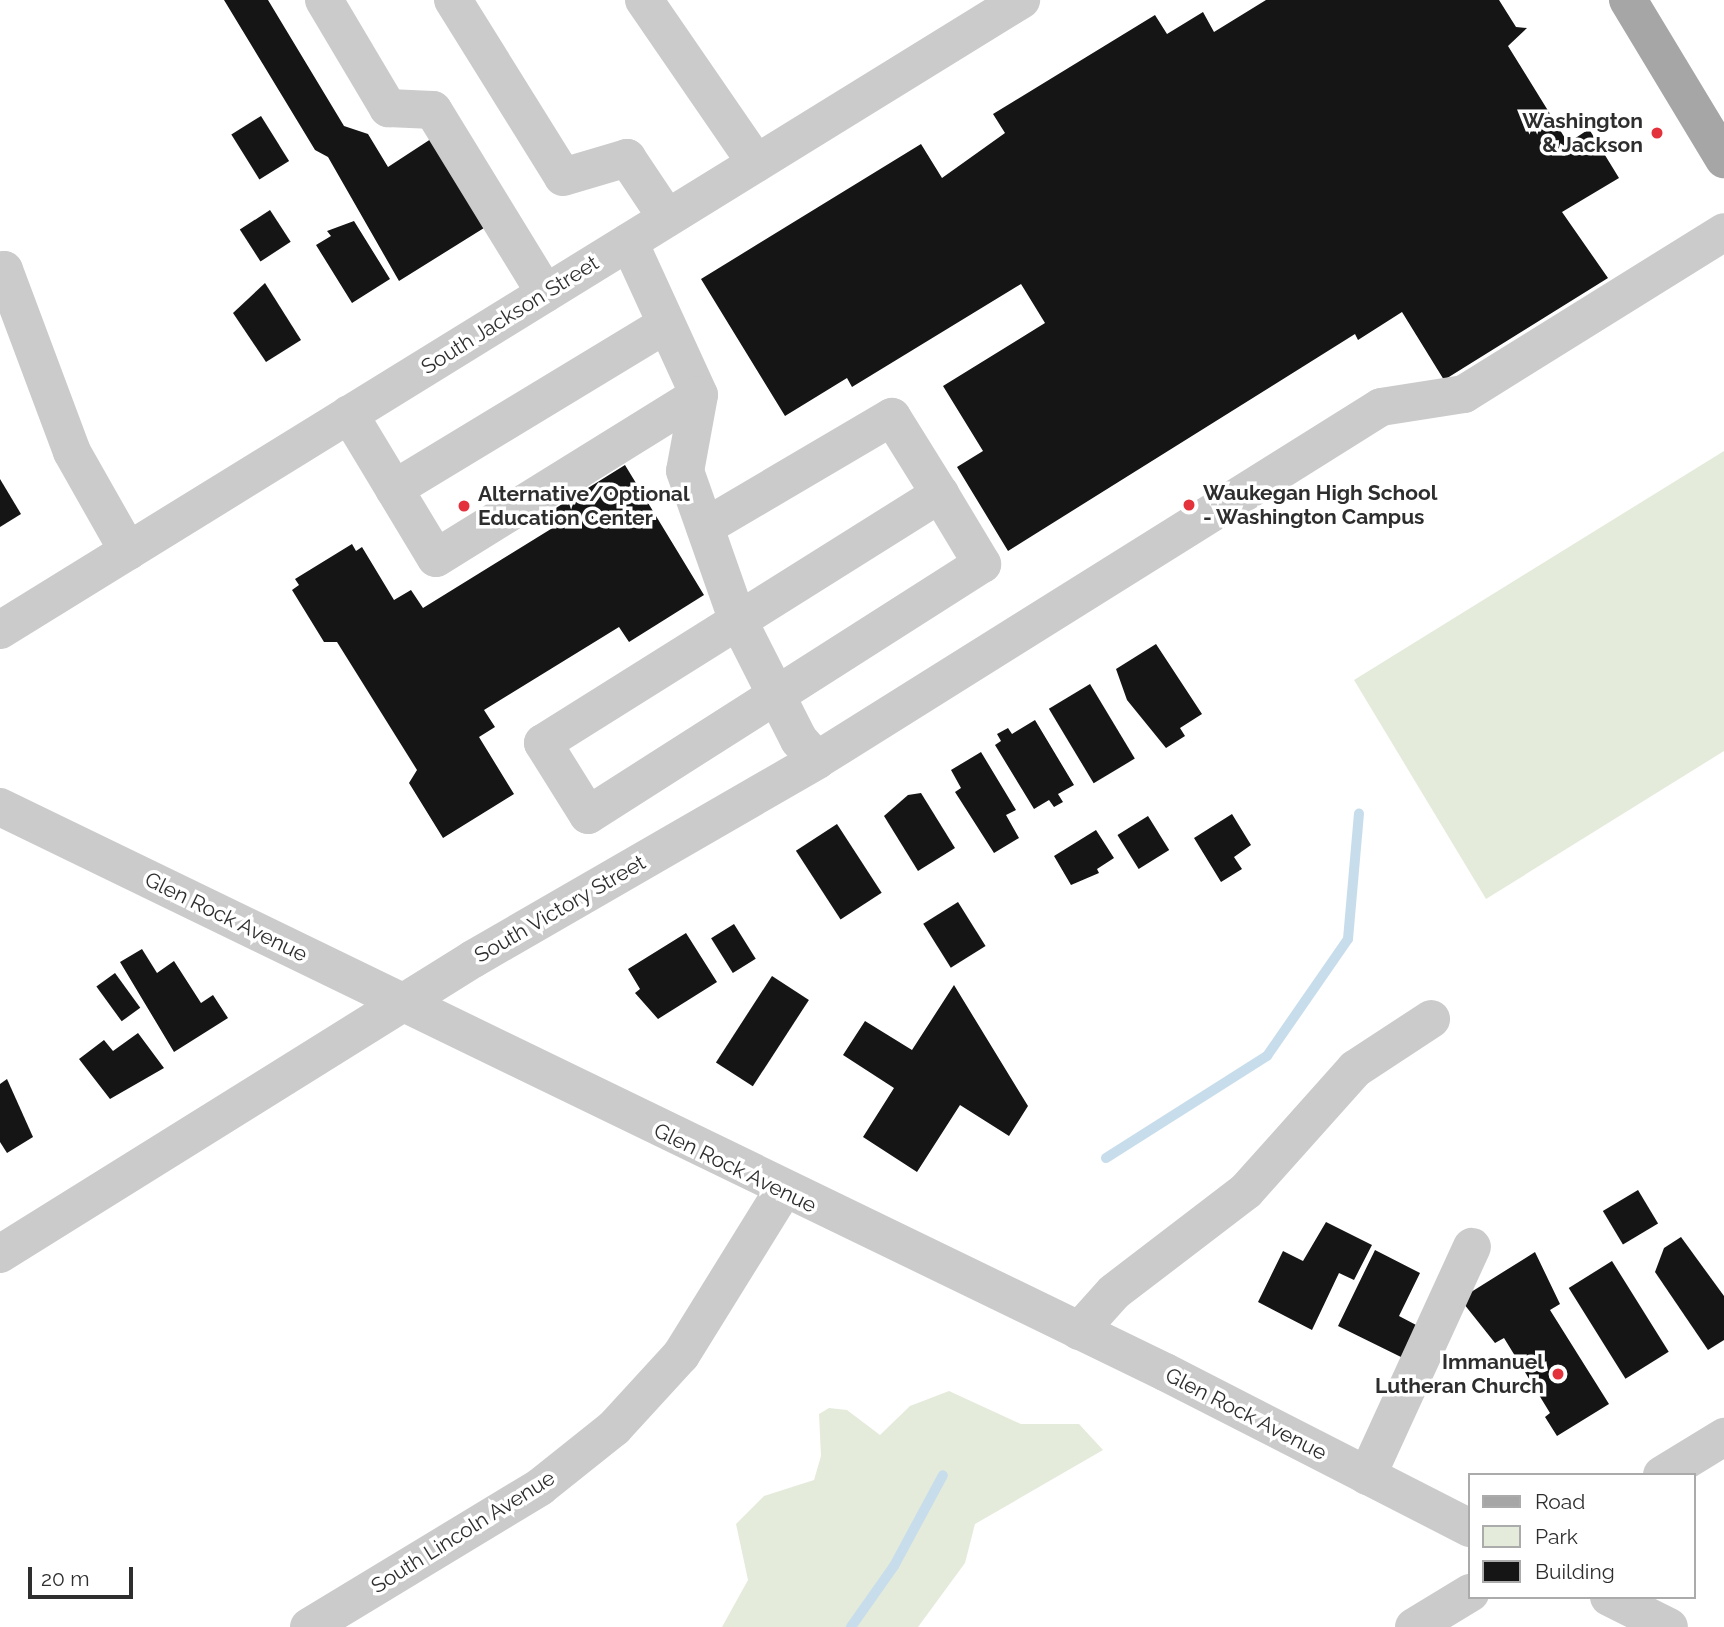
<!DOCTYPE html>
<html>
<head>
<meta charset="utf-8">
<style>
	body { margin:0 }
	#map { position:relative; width:1724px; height:1627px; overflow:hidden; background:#fff; font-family:Raleway,sans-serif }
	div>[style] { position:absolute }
	.green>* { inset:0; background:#e4ebdb }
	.stream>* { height:10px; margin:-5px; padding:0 5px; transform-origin:5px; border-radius:5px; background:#c8ddeb }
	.building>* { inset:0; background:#151515; transform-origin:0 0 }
	.minor>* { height:38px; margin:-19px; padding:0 19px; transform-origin:19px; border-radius:19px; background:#cbcbcb }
	.major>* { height:38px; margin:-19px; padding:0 19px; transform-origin:19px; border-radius:19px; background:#a6a6a6 }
	.dots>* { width:19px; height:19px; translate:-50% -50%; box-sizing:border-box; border:4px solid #fff; border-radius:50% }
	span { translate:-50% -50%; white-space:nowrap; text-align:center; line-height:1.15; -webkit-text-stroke:7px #fff; paint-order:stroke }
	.poi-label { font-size:21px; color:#2e2e2e; font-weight:700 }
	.right { translate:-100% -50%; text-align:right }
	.left { translate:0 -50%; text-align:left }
	.street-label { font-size:21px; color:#2e2e2e }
	.legend { position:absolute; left:1468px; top:1473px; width:228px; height:126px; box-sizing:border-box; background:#fff; border:2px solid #ababab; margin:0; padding:9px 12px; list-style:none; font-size:21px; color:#2e2e2e }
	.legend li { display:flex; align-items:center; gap:14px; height:35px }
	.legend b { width:35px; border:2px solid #ababab }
	.scale { position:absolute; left:28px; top:1567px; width:105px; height:32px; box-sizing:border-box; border:4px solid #2e2e2e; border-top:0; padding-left:9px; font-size:21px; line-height:24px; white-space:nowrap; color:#2e2e2e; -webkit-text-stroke:5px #fff; paint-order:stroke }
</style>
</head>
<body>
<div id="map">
	<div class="green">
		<div style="clip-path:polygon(1724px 451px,1724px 751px,1486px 899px,1354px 680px)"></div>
		<div style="clip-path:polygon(949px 1391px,1021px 1424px,1079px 1424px,1103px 1450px,975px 1524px,965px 1563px,918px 1627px,722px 1627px,748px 1580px,736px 1524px,764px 1496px,814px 1480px,821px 1456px,819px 1414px,829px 1408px,847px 1410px,880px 1435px,910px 1406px)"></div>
	</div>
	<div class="stream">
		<div style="left:1106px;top:1158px;width:191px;rotate:-32.4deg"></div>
		<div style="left:1267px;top:1056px;width:142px;rotate:-55.3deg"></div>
		<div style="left:1348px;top:939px;width:126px;rotate:-85deg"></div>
		<div style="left:851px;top:1627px;width:75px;rotate:-54.8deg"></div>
		<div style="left:894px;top:1566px;width:103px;rotate:-61.7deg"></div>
	</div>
	<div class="building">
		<div style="clip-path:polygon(224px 0,268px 0,344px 126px,368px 134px,388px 167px,437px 135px,492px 223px,399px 281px,328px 157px,315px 150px)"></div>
		<div style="clip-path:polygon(1266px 0,1499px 0,1516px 27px,1527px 28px,1508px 46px,1568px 143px,1589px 129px,1619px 178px,1562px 212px,1608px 278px,1444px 380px,1402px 312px,1358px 340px,1355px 334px,1008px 551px,957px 467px,983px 451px,943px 386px,1045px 323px,1021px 284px,852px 387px,847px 378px,785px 416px,701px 279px,921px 144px,942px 178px,1005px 133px,993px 114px,1155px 15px,1167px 34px,1203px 12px,1214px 32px)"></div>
		<div style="left:261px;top:116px;width:53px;height:35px;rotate:58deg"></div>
		<div style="left:270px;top:210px;width:38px;height:36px;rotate:57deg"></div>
		<div style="clip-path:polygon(354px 221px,390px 279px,352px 303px,316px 245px,331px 236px,327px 231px)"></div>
		<div style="clip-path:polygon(265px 283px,301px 340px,266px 362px,233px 313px)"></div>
		<div style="clip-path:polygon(625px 465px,704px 595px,629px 642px,619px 627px,484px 710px,495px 727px,479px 737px,514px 794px,443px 838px,409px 783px,417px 770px,337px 642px,324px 642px,292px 590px,299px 585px,295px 579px,352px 544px,356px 551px,362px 547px,394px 600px,411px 590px,423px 608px,559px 524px,551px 511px)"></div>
		<div style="clip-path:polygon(0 479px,21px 514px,0 527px)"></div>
		<div style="clip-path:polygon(1156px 644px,1202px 714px,1180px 728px,1185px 736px,1166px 748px,1127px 700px,1116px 669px)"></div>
		<div style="left:1090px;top:684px;width:87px;height:48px;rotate:59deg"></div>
		<div style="clip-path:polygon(1035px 720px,1074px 785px,1058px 794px,1063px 802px,1054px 807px,1049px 800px,1034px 809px,995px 745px,1001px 741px,997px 734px,1008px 728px,1012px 734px)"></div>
		<div style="clip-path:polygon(981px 752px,1016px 810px,1006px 815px,1019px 838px,994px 853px,955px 792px,961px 788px,951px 770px)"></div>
		<div style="clip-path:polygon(921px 793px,955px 848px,918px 871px,884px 816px,908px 795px)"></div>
		<div style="clip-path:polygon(1232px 814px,1251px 845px,1234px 857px,1242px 869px,1221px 882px,1194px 838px)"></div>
		<div style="left:1148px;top:816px;width:40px;height:36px;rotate:58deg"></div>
		<div style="left:837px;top:824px;width:82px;height:49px;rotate:57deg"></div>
		<div style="clip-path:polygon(1096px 830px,1114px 858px,1097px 869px,1099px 873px,1071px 885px,1054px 856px)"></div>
		<div style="left:958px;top:902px;width:52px;height:41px;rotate:58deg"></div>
		<div style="left:734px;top:924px;width:41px;height:27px;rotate:58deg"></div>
		<div style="clip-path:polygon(686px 933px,717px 982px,658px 1019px,635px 993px,640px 989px,628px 969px)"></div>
		<div style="clip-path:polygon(142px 949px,157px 973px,174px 961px,201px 1003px,213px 995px,228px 1018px,174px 1052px,120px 962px)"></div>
		<div style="left:115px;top:973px;width:43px;height:23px;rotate:54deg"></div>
		<div style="left:772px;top:976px;width:44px;height:103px;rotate:33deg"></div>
		<div style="clip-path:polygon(954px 985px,1028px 1106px,1009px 1136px,960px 1105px,917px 1172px,863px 1137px,894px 1088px,843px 1055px,865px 1021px,912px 1050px)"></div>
		<div style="clip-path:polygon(138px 1033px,164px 1068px,110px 1099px,79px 1059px,104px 1040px,113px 1051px)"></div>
		<div style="clip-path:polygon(7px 1079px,33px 1137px,7px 1153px,0 1142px,0 1084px)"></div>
		<div style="left:1638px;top:1190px;width:39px;height:41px;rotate:59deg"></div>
		<div style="clip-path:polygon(1326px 1222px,1372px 1245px,1354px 1280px,1339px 1273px,1312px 1330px,1258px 1302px,1283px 1251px,1303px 1261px)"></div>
		<div style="clip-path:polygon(1681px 1237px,1724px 1296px,1724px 1340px,1708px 1350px,1655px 1272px,1664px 1248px)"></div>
		<div style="clip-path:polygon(1375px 1250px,1420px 1273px,1399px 1316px,1418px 1326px,1403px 1358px,1338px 1326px)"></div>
		<div style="clip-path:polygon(1535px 1252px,1560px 1304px,1550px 1310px,1609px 1404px,1557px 1436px,1545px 1417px,1550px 1413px,1504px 1338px,1495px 1343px,1460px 1299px)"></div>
		<div style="left:1612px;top:1261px;width:107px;height:51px;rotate:58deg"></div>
	</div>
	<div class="minor">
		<div style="left:324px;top:0;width:126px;rotate:59.3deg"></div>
		<div style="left:388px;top:108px;width:45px;rotate:2.5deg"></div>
		<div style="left:433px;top:110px;width:215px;rotate:58.5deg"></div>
		<div style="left:453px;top:0;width:208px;rotate:58.1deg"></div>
		<div style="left:563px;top:177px;width:67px;rotate:-16.5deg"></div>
		<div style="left:627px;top:158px;width:72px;rotate:56.3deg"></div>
		<div style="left:644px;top:0;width:198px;rotate:55.5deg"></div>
		<div style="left:629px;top:242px;width:168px;rotate:65.4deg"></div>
		<div style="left:699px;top:395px;width:77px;rotate:100.4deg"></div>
		<div style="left:685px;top:471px;width:154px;rotate:70.6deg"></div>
		<div style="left:736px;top:616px;width:139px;rotate:63.1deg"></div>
		<div style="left:799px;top:740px;width:27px;rotate:48deg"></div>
		<div style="left:0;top:273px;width:5px;rotate:-37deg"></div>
		<div style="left:4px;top:270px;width:194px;rotate:69.5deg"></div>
		<div style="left:72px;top:452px;width:114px;rotate:60.5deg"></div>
		<div style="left:349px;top:414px;width:168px;rotate:58.9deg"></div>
		<div style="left:436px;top:558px;width:309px;rotate:-31.8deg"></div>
		<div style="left:394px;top:489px;width:318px;rotate:-31.2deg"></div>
		<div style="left:705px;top:527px;width:217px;rotate:-30.5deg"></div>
		<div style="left:892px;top:417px;width:91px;rotate:58.1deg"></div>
		<div style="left:940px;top:494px;width:82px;rotate:59deg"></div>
		<div style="left:982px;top:564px;width:467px;rotate:147.5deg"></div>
		<div style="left:588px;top:815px;width:85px;rotate:-122deg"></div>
		<div style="left:543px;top:743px;width:469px;rotate:-32.1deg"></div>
		<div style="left:0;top:630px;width:1200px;rotate:-31.68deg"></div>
		<div style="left:0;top:807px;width:1295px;rotate:25.87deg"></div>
		<div style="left:1165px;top:1372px;width:343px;rotate:27.1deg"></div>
		<div style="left:0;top:1254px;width:557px;rotate:-31.95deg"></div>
		<div style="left:473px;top:959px;width:397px;rotate:-30deg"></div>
		<div style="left:817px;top:760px;width:665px;rotate:-32.04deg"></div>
		<div style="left:1381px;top:407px;width:84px;rotate:-8.9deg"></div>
		<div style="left:1464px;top:394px;width:306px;rotate:-31.9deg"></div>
		<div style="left:1079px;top:1331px;width:52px;rotate:-48.1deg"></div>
		<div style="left:1114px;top:1292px;width:166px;rotate:-37.4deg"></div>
		<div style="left:1246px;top:1191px;width:164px;rotate:-48.2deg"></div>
		<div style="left:1355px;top:1069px;width:91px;rotate:-33.3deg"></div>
		<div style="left:1662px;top:1475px;width:73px;rotate:-31.5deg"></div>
		<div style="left:1367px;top:1476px;width:252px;rotate:-65.4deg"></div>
		<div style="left:1609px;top:1597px;width:67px;rotate:26.6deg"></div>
		<div style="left:309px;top:1627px;width:270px;rotate:-31.2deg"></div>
		<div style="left:540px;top:1487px;width:95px;rotate:-38.6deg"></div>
		<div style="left:614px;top:1428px;width:99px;rotate:-47.5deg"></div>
		<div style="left:681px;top:1355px;width:192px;rotate:-58.2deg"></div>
		<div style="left:1414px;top:1627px;width:66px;rotate:-31.3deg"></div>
	</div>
	<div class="major">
		<div style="left:1628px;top:0;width:186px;rotate:58.9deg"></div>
	</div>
	<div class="dots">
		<div style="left:1657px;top:133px;background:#e3323c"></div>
		<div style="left:1189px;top:505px;background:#e3323c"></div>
		<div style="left:464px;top:506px;background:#e3323c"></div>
		<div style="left:1558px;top:1374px;background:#e3323c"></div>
	</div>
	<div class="poi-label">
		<span class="right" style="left:1643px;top:133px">Washington<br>&amp; Jackson</span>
		<span class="left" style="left:1203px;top:505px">Waukegan High School<br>- Washington Campus</span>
		<span class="left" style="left:478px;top:506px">Alternative/Optional<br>Education Center</span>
		<span class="right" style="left:1544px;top:1374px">Immanuel<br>Lutheran Church</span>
	</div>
	<div class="street-label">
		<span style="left:510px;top:315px;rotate:-32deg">South Jackson Street</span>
		<span style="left:560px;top:909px;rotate:-30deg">South Victory Street</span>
		<span style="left:226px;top:917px;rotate:26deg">Glen Rock Avenue</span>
		<span style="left:735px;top:1168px;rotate:26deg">Glen Rock Avenue</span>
		<span style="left:1246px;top:1414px;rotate:27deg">Glen Rock Avenue</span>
		<span style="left:463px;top:1532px;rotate:-32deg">South Lincoln Avenue</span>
	</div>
	<ul class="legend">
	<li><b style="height:9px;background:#a6a6a6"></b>Road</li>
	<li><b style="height:19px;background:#e4ebdb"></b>Park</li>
	<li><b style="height:19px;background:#151515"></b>Building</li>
	</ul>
	<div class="scale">20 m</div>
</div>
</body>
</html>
